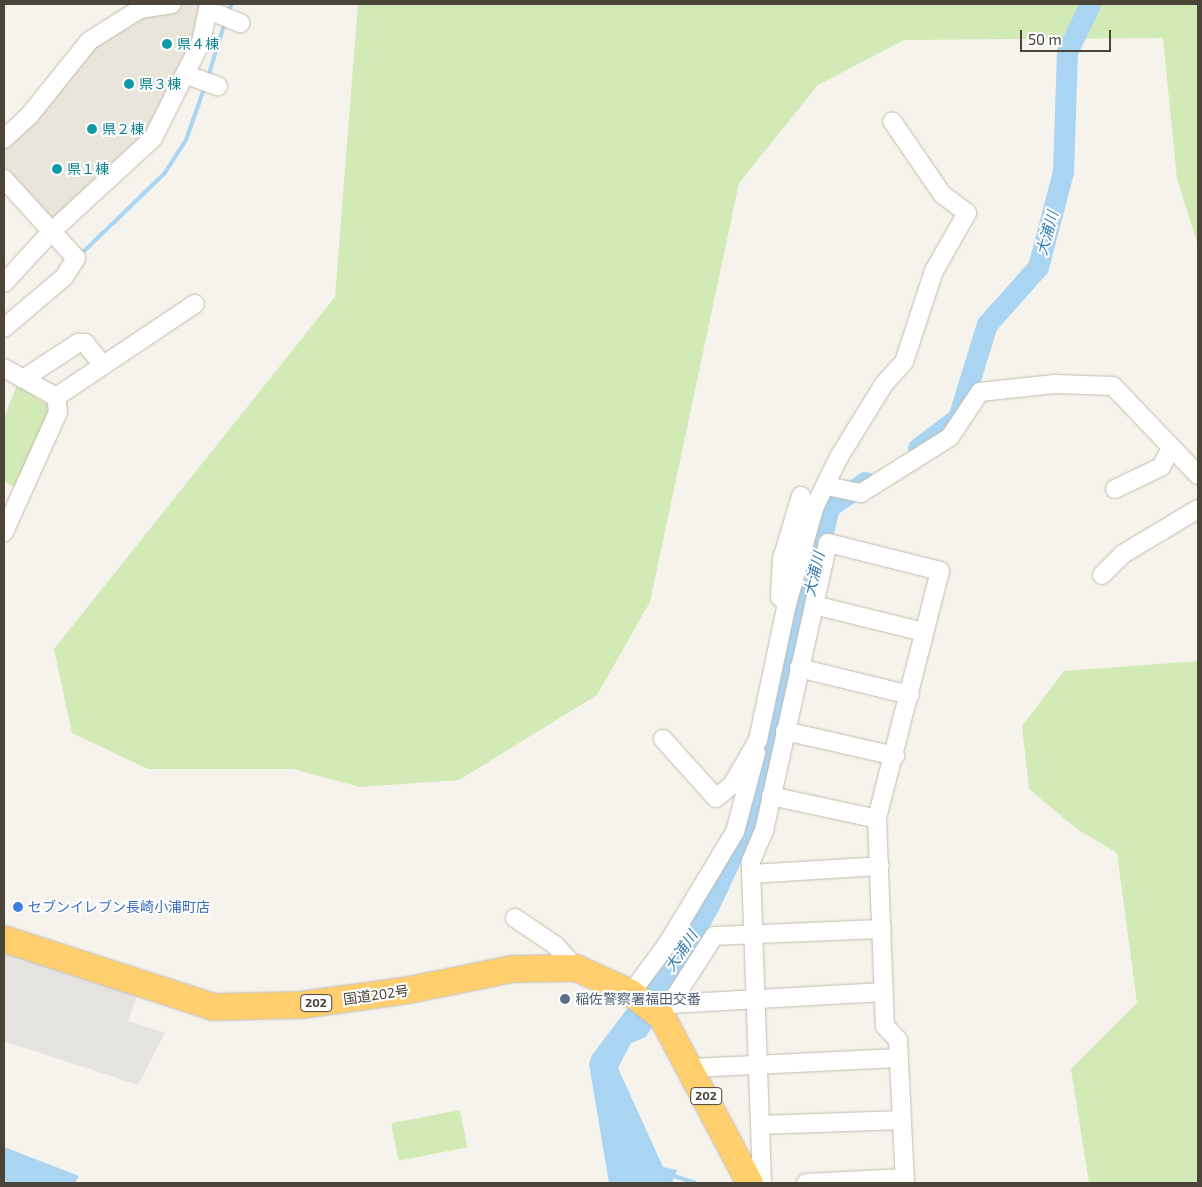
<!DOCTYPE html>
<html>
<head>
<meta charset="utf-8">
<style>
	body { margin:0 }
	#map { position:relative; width:1202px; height:1187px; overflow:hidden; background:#f6f3ec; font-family:"Exo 2","Noto Sans JP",sans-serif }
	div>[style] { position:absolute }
	.residential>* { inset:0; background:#eae5da }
	.green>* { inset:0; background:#d2eab5; transform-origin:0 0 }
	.parking>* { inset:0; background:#e5e3e0 }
	.water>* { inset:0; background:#a9d4f2 }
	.stream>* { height:4px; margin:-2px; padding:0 2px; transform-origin:2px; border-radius:2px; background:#a9d4f2 }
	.river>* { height:21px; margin:-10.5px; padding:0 10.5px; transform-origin:10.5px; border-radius:10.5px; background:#a9d4f2 }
	.roads { filter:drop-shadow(0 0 1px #c2bbae) drop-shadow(0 0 1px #c2bbae) }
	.minor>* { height:18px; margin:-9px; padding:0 9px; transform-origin:9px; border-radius:9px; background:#fff }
	.highway>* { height:26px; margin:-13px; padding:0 13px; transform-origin:13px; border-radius:13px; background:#ffcf6e }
	.dots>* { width:14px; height:14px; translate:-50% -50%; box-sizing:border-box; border:2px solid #fff; border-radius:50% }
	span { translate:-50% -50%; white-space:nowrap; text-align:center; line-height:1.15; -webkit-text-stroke:4px #fff; paint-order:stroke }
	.shield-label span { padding:1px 4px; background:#fff; border:1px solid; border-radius:4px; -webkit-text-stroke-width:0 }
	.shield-label { font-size:12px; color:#4b4439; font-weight:700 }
	.culture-label { font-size:14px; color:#0d838f }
	.left { translate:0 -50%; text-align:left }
	.shop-label { font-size:14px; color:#366cbe }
	.street-label { font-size:14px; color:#4b4439 }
	.service-label { font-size:14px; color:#4e5e75 }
	.water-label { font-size:15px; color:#2e7ab2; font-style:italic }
	.frame { position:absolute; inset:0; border:5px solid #4b4439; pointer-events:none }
	.scale { position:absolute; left:1020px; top:30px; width:91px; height:22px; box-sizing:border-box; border:2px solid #4b4439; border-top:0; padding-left:6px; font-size:15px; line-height:18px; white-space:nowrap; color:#4b4439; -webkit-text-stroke:4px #fff; paint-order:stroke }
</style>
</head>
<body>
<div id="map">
	<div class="residential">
		<div style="clip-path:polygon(172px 4px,209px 4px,153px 138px,52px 231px,4px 179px,4px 139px,89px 41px)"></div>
	</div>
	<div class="green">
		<div style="clip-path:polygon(358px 4px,1198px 4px,1198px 245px,1177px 179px,1163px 38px,904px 40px,818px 85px,739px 183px,650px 602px,597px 695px,459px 780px,360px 787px,293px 769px,148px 769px,72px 733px,54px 649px,335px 297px)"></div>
		<div style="clip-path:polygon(17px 385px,52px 408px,16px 488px,4px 481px,4px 418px)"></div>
		<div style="clip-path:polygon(1198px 661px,1198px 1183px,1089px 1183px,1071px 1069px,1137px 1003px,1117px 853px,1077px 829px,1029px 789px,1022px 726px,1064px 671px)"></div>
		<div style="left:460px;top:1110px;width:38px;height:70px;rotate:79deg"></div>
	</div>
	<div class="parking">
		<div style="clip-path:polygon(4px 946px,139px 990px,128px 1021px,165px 1033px,138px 1085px,4px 1041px)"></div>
	</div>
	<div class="water">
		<div style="clip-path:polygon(758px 759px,773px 761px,754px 835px,718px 912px,646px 1037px,631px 1043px,618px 1068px,663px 1167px,677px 1170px,672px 1183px,609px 1183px,589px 1064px,592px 1055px,687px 930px,717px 876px)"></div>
		<div style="clip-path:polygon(4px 1147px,79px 1176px,75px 1183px,4px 1183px)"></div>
	</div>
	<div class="stream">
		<div style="left:227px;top:13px;width:10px;rotate:-61deg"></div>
		<div style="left:208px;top:77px;width:58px;rotate:-72.8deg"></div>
		<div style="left:79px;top:256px;width:118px;rotate:-44deg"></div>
		<div style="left:164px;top:174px;width:40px;rotate:-57.1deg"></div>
		<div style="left:186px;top:140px;width:57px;rotate:-70.6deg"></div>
		<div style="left:671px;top:1175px;width:25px;rotate:18deg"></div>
	</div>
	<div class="river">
		<div style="left:918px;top:448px;width:50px;rotate:-36.9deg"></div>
		<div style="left:958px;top:418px;width:98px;rotate:-72.9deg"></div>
		<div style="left:987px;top:324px;width:76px;rotate:-48.2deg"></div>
		<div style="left:1038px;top:267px;width:98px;rotate:-75.3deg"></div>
		<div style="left:1063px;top:172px;width:120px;rotate:-88.1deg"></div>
		<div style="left:1067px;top:52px;width:53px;rotate:-64.4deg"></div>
		<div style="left:765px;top:788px;width:288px;rotate:-77.2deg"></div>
		<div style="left:829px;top:507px;width:44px;rotate:-34.8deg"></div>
	</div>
	<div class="roads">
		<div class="minor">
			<div style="left:208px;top:10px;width:35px;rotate:22deg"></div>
			<div style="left:187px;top:75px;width:33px;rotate:20deg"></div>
			<div style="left:4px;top:139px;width:34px;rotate:-43deg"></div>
			<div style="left:29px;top:116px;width:96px;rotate:-51.3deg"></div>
			<div style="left:89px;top:41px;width:60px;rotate:-32.1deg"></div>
			<div style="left:140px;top:9px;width:32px;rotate:-9deg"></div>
			<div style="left:4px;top:179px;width:107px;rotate:47.7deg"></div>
			<div style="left:76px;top:258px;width:22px;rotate:122deg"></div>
			<div style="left:64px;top:277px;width:79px;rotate:139.6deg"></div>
			<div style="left:4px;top:283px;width:71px;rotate:-47.3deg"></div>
			<div style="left:52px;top:231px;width:137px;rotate:-42.6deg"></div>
			<div style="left:153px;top:138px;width:107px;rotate:-63.4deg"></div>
			<div style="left:201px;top:42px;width:39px;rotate:-78deg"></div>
			<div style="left:4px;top:368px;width:60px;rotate:29.1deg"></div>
			<div style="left:56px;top:397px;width:15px;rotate:82deg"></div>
			<div style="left:58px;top:412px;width:132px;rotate:114.2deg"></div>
			<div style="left:23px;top:379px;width:66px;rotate:-33.2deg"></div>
			<div style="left:78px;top:343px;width:7px"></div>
			<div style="left:85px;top:343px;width:27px;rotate:51deg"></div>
			<div style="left:56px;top:397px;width:167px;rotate:-33.8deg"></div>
			<div style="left:827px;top:486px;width:35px;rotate:12deg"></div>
			<div style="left:861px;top:493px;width:105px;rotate:-32.2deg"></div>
			<div style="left:950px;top:437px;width:54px;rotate:-56.3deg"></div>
			<div style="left:980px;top:392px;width:75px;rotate:-6.1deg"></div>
			<div style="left:1055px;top:384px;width:58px;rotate:2deg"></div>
			<div style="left:1113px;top:386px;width:123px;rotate:46.3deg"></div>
			<div style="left:1115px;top:489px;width:51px;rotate:-25.6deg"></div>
			<div style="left:1161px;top:467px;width:21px;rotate:-62deg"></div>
			<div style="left:1102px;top:575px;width:30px;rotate:-45deg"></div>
			<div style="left:1123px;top:554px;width:87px;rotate:-31deg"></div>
			<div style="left:787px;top:604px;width:102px;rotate:-74.1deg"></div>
			<div style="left:815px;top:506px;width:55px;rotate:-63.9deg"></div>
			<div style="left:839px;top:457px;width:86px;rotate:-58.3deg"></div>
			<div style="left:884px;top:384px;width:30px;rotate:-48deg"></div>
			<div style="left:904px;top:362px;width:96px;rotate:-71.8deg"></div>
			<div style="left:934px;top:271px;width:67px;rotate:-60.4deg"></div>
			<div style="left:967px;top:213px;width:31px;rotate:-143deg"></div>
			<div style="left:942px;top:194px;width:88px;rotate:-124.4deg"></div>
			<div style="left:814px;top:605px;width:113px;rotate:13.8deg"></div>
			<div style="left:799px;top:668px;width:114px;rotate:13.7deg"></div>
			<div style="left:785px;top:731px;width:113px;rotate:12.8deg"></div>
			<div style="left:663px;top:739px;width:79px;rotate:48.1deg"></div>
			<div style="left:716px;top:798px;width:21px;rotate:-39deg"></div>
			<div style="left:732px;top:785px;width:52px;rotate:-60deg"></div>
			<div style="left:758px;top:740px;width:139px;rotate:-78deg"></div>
			<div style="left:787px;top:604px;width:10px;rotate:-135deg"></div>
			<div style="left:780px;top:597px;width:38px;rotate:-87deg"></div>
			<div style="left:782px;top:559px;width:66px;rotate:-73.2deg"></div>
			<div style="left:771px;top:796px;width:108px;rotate:12.2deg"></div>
			<div style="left:751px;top:874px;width:129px;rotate:-3.5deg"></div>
			<div style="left:515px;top:918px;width:48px;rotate:34deg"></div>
			<div style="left:555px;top:945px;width:31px;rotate:48deg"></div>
			<div style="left:631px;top:993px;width:62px;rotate:-53.5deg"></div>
			<div style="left:668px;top:943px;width:130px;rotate:-58.9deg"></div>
			<div style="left:735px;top:832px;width:82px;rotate:-75.1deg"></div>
			<div style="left:670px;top:1004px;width:213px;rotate:-3.2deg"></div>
			<div style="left:662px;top:1017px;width:96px;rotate:-57.3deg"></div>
			<div style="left:714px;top:936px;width:168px;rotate:-2.4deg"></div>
			<div style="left:692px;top:1068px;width:207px;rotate:-2.8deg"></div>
			<div style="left:761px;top:1125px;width:141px;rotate:-2deg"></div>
			<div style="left:762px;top:1183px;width:322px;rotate:-92deg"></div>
			<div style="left:751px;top:861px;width:33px;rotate:-67deg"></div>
			<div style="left:764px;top:831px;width:295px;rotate:-77.5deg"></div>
			<div style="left:828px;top:543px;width:115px;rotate:14deg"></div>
			<div style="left:940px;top:571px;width:256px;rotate:104.3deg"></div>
			<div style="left:877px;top:819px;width:207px;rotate:87.8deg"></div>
			<div style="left:885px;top:1026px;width:19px;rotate:47deg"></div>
			<div style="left:898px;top:1040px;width:143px;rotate:87.2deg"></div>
			<div style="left:806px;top:1183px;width:99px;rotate:-2.9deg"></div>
		</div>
		<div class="highway">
			<div style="left:4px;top:939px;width:220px;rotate:18deg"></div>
			<div style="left:213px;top:1007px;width:88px;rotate:-1.3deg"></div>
			<div style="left:301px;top:1005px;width:109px;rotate:-7.9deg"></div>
			<div style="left:409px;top:990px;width:105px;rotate:-11.5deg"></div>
			<div style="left:512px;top:969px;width:64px;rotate:-0.9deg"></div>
			<div style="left:576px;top:968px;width:60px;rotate:24.4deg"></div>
			<div style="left:631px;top:993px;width:39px;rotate:38deg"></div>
			<div style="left:662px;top:1017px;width:188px;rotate:62.1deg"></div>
		</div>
	</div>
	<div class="dots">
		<div style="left:167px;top:44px;background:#0f9aa8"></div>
		<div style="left:129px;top:84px;background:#0f9aa8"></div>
		<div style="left:92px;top:129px;background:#0f9aa8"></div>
		<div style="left:57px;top:169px;background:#0f9aa8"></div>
		<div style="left:18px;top:907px;background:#3f7fe0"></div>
		<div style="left:565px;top:999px;background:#5c6f8a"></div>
	</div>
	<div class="shield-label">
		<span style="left:316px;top:1003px">202</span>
		<span style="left:706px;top:1096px">202</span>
	</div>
	<div class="culture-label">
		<span class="left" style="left:177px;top:44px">県４棟</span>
		<span class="left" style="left:139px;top:84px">県３棟</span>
		<span class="left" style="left:102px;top:129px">県２棟</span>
		<span class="left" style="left:67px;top:169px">県１棟</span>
	</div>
	<div class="shop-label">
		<span class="left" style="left:28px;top:907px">セブンイレブン長崎小浦町店</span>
	</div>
	<div class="street-label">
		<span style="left:376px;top:995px;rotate:-8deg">国道202号</span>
	</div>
	<div class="service-label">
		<span class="left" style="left:575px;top:999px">稲佐警察署福田交番</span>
	</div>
	<div class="water-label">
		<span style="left:1047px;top:233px;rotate:-75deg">大浦川</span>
		<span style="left:814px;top:574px;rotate:-77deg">大浦川</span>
		<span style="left:681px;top:951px;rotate:-56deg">大浦川</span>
	</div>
	<div class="frame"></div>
	<div class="scale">50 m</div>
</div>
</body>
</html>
